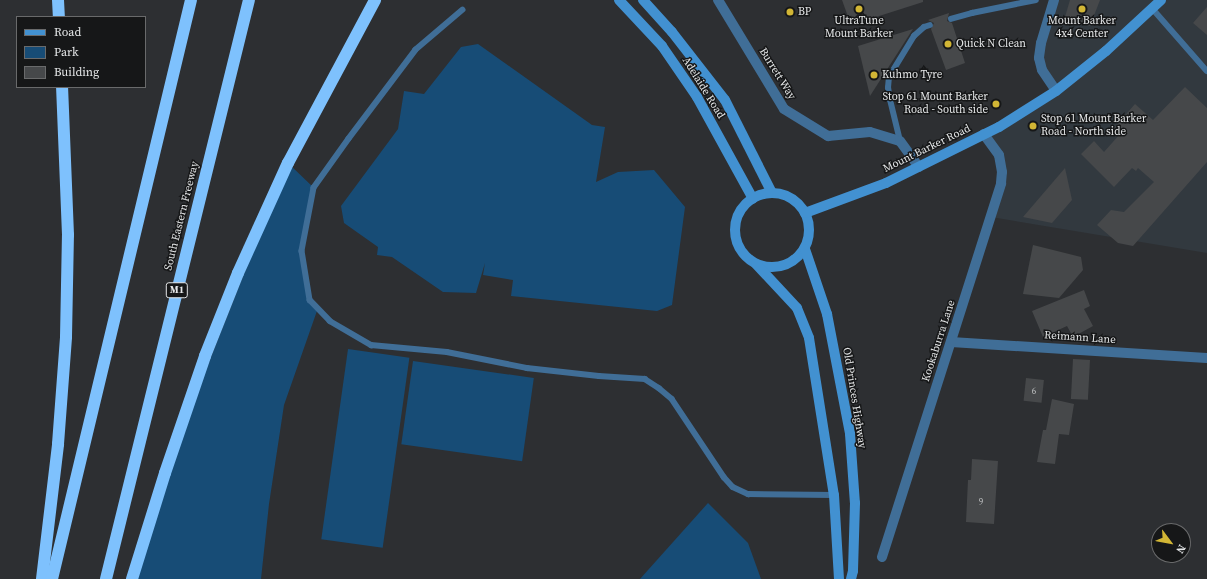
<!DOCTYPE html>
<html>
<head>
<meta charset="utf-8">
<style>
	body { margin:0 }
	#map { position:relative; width:1207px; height:579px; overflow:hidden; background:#2d2f32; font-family:"Source Serif 4",serif }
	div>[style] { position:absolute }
	.built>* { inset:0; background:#32393f }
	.green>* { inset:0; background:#174c76; transform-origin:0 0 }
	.building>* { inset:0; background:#46484a; transform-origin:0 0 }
	.lane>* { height:5.5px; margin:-2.75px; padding:0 2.75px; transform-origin:2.75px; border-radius:2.75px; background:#406e97 }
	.street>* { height:10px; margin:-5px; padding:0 5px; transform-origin:5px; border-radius:5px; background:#406e97 }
	.secondary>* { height:10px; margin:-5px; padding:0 5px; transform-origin:5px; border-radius:5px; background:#4291d1 }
	.secondary>.ring { margin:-5px; padding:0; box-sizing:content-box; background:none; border:10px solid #4291d1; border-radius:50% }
	.highway>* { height:12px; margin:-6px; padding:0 6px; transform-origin:6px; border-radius:6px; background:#7ec1fd }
	.dots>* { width:11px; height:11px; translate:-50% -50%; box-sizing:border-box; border:2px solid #161718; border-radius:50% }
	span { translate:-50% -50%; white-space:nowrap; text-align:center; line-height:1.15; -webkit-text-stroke:3px #161718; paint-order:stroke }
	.number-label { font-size:9px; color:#bdbfc0 }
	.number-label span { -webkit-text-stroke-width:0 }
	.shield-label span { padding:1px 3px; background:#161718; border:1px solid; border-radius:3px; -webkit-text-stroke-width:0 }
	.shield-label { font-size:10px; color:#e5e7e8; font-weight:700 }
	.poi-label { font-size:11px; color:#e5e7e8 }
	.left { translate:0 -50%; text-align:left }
	.right { translate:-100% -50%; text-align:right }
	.street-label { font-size:11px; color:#e5e7e8 }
	.legend { position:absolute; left:16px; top:16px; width:130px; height:72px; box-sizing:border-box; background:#161718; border:1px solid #696a6b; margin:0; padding:5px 7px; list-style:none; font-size:12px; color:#e5e7e8 }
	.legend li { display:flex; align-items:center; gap:8px; height:20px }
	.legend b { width:20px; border:1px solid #696a6b }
	.north { position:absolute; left:1151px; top:523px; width:40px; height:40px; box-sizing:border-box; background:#161718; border:1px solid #696a6b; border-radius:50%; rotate:122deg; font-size:11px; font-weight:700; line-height:16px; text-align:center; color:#e5e7e8 }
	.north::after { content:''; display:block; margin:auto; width:14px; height:18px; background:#d2b635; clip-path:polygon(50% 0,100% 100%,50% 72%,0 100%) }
</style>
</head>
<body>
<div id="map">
	<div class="built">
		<div style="clip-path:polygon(1054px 0,1207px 0,1207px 253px,991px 217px,1002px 172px,984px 134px,1055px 91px,1039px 58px)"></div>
	</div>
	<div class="green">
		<div style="clip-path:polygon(478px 44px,592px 125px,605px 127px,596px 182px,618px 172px,654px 170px,685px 207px,672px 305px,657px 311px,511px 296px,513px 280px,483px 275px,485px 263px,476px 293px,443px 292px,392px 257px,377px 255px,378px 247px,344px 223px,341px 206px,398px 129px,404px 91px,424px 94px,461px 47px)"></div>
		<div style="clip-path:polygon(288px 163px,314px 188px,302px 251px,310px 300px,318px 308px,284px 405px,269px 504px,261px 579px,132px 579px,165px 473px)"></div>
		<div style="left:348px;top:349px;width:62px;height:192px;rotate:8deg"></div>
		<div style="left:413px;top:361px;width:122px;height:84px;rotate:8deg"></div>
		<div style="clip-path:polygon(708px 503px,748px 543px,761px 579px,640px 579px)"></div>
	</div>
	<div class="building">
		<div style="clip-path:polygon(842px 0,923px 0,923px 2px,851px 25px)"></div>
		<div style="clip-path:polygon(1070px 0,1100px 0,1090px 26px,1065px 17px)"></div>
		<div style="clip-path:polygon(1207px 7px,1207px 35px,1193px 23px)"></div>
		<div style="clip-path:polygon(949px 13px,947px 21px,952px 23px,965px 63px,946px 70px,931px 29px,934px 23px,928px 20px)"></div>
		<div style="clip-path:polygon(913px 29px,870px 96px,858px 46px)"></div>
		<div style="clip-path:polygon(1185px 87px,1207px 108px,1207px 162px,1133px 246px,1118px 243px,1097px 225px,1111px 210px,1124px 212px,1154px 182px,1138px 168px,1136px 171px,1132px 168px,1114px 187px,1081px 154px,1094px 141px,1104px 152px,1120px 134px,1113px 129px,1135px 104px,1153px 120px)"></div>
		<div style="clip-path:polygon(1065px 168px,1072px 200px,1052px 223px,1023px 217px)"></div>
		<div style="clip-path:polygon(1033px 245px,1081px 257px,1083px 270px,1059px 298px,1023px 294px)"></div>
		<div style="clip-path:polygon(1084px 290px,1090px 306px,1084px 309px,1093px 326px,1073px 337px,1067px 326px,1043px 337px,1032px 311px)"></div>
		<div style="left:1073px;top:359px;width:17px;height:40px;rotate:3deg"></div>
		<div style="left:1026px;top:378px;width:18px;height:23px;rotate:6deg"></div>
		<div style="clip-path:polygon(1052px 399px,1074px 404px,1069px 435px,1059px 434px,1055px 464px,1037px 462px,1043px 430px,1046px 430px)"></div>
		<div style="clip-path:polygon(972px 459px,998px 461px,994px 524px,966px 522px,968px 480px,971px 480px)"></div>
	</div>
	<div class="lane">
		<div style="left:1153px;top:9px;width:82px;rotate:48.9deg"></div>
		<div style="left:463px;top:10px;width:62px;rotate:139.6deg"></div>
		<div style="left:416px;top:50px;width:111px;rotate:127deg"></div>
		<div style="left:349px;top:139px;width:60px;rotate:125.5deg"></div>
		<div style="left:314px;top:188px;width:64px;rotate:100.8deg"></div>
		<div style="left:302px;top:251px;width:50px;rotate:80.7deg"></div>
		<div style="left:310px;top:300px;width:29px;rotate:46deg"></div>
		<div style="left:330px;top:321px;width:48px;rotate:30.3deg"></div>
		<div style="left:371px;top:345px;width:76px;rotate:5.3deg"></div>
		<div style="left:447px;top:352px;width:82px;rotate:11.3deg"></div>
		<div style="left:527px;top:368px;width:72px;rotate:6.3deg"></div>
		<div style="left:599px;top:376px;width:46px;rotate:3.7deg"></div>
		<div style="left:645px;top:379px;width:17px;rotate:33deg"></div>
		<div style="left:659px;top:388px;width:17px;rotate:40deg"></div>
		<div style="left:672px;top:399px;width:94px;rotate:56.3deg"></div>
		<div style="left:724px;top:477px;width:13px;rotate:48deg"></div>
		<div style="left:733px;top:487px;width:17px;rotate:25deg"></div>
		<div style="left:748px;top:494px;width:86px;rotate:0.7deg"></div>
		<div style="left:951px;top:19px;width:22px;rotate:-16deg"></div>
		<div style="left:972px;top:13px;width:65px;rotate:-11.5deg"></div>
		<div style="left:900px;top:141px;width:42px;rotate:-103.7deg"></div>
		<div style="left:890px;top:100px;width:12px;rotate:-99deg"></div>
		<div style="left:888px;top:88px;width:11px;rotate:-85deg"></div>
		<div style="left:889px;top:77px;width:48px;rotate:-58.6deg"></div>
		<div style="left:914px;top:36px;width:13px;rotate:-42deg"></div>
		<div style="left:924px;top:27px;width:6px;rotate:-18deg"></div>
	</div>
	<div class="street">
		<div style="left:718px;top:0;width:127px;rotate:58.8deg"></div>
		<div style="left:784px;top:109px;width:52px;rotate:31.5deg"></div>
		<div style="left:828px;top:136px;width:42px;rotate:-5.4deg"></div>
		<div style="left:870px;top:132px;width:31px;rotate:17deg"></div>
		<div style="left:900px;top:141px;width:32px;rotate:54deg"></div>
		<div style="left:1054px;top:0;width:45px;rotate:106.8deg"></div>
		<div style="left:1041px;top:43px;width:15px;rotate:98deg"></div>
		<div style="left:1039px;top:58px;width:12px;rotate:76deg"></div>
		<div style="left:1042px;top:70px;width:25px;rotate:56deg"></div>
		<div style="left:951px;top:342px;width:256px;rotate:3.6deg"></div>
		<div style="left:882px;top:557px;width:392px;rotate:-72.3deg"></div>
		<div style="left:1001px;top:183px;width:11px;rotate:-85deg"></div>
		<div style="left:1002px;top:172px;width:17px;rotate:-100deg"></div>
		<div style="left:999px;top:155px;width:26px;rotate:-126deg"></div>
	</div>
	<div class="secondary">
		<div style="left:619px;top:0;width:63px;rotate:46.9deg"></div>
		<div style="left:662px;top:46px;width:62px;rotate:55.5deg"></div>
		<div style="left:697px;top:97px;width:116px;rotate:61.2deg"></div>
		<div style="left:643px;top:0;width:43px;rotate:47.8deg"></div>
		<div style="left:672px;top:32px;width:86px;rotate:52.1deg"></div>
		<div style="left:725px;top:100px;width:104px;rotate:63.2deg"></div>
		<div class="ring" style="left:735px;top:193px;width:64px;height:64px"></div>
		<div style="left:805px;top:213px;width:86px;rotate:-20.3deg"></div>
		<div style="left:886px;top:183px;width:126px;rotate:-26.4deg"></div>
		<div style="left:999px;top:127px;width:67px;rotate:-32.3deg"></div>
		<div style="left:1056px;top:91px;width:64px;rotate:-38.7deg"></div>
		<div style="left:1106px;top:51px;width:75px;rotate:-42.8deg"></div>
		<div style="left:805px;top:249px;width:69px;rotate:71.3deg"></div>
		<div style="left:827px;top:314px;width:122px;rotate:79.1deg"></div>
		<div style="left:850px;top:434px;width:69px;rotate:85.9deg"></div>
		<div style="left:855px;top:503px;width:68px;rotate:91.7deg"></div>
		<div style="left:853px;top:571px;width:8px;rotate:104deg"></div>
		<div style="left:756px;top:264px;width:60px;rotate:47deg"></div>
		<div style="left:797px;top:308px;width:32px;rotate:68deg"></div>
		<div style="left:809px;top:338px;width:159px;rotate:81deg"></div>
		<div style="left:834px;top:495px;width:84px;rotate:86.6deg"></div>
	</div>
	<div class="highway">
		<div style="left:58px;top:0;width:17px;rotate:87deg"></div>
		<div style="left:42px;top:579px;width:136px;rotate:-83.2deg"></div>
		<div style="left:58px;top:444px;width:107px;rotate:-85.7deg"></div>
		<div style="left:66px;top:337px;width:102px;rotate:-88.9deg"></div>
		<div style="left:68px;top:235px;width:148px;rotate:-92.3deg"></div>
		<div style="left:52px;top:579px;width:595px;rotate:-76.5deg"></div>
		<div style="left:106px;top:579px;width:596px;rotate:-76.13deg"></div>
		<div style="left:132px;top:579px;width:111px;rotate:-72.7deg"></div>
		<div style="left:165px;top:473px;width:124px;rotate:-71.1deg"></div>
		<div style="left:205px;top:356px;width:89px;rotate:-68.3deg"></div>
		<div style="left:238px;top:273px;width:121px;rotate:-65.6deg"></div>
		<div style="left:288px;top:163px;width:185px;rotate:-61.9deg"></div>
	</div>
	<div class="dots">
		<div style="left:859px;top:9px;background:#d2b635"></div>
		<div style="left:1082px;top:9px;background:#d2b635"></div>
		<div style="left:790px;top:12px;background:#d2b635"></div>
		<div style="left:948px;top:44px;background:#d2b635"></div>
		<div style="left:874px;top:75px;background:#d2b635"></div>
		<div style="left:996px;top:104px;background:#d2b635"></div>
		<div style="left:1033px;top:126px;background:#d2b635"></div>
	</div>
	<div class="number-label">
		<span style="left:1034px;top:391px">6</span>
		<span style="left:981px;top:502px">9</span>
	</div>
	<div class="shield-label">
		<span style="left:177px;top:290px">M1</span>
	</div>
	<div class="poi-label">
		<span class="left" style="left:798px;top:12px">BP</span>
		<span style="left:859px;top:28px">UltraTune<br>Mount Barker</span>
		<span style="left:1082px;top:28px">Mount Barker<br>4x4 Center</span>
		<span class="left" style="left:956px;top:44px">Quick N Clean</span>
		<span class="left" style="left:882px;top:75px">Kuhmo Tyre</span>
		<span class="right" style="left:988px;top:104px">Stop 61 Mount Barker<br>Road - South side</span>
		<span class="left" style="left:1041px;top:126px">Stop 61 Mount Barker<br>Road - North side</span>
	</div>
	<div class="street-label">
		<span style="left:777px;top:74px;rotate:58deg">Burrett Way</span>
		<span style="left:703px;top:88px;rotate:58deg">Adelaide Road</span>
		<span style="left:927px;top:149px;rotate:-26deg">Mount Barker Road</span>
		<span style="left:182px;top:216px;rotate:-76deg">South Eastern Freeway</span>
		<span style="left:1080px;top:338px;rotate:4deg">Reimann Lane</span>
		<span style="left:939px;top:341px;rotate:-72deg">Kookaburra Lane</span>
		<span style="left:854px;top:398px;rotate:81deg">Old Princes Highway</span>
	</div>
	<ul class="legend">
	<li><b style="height:5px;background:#4291d1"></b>Road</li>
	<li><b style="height:11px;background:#174c76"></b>Park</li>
	<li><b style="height:11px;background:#46484a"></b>Building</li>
	</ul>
	<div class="north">N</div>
</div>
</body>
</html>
